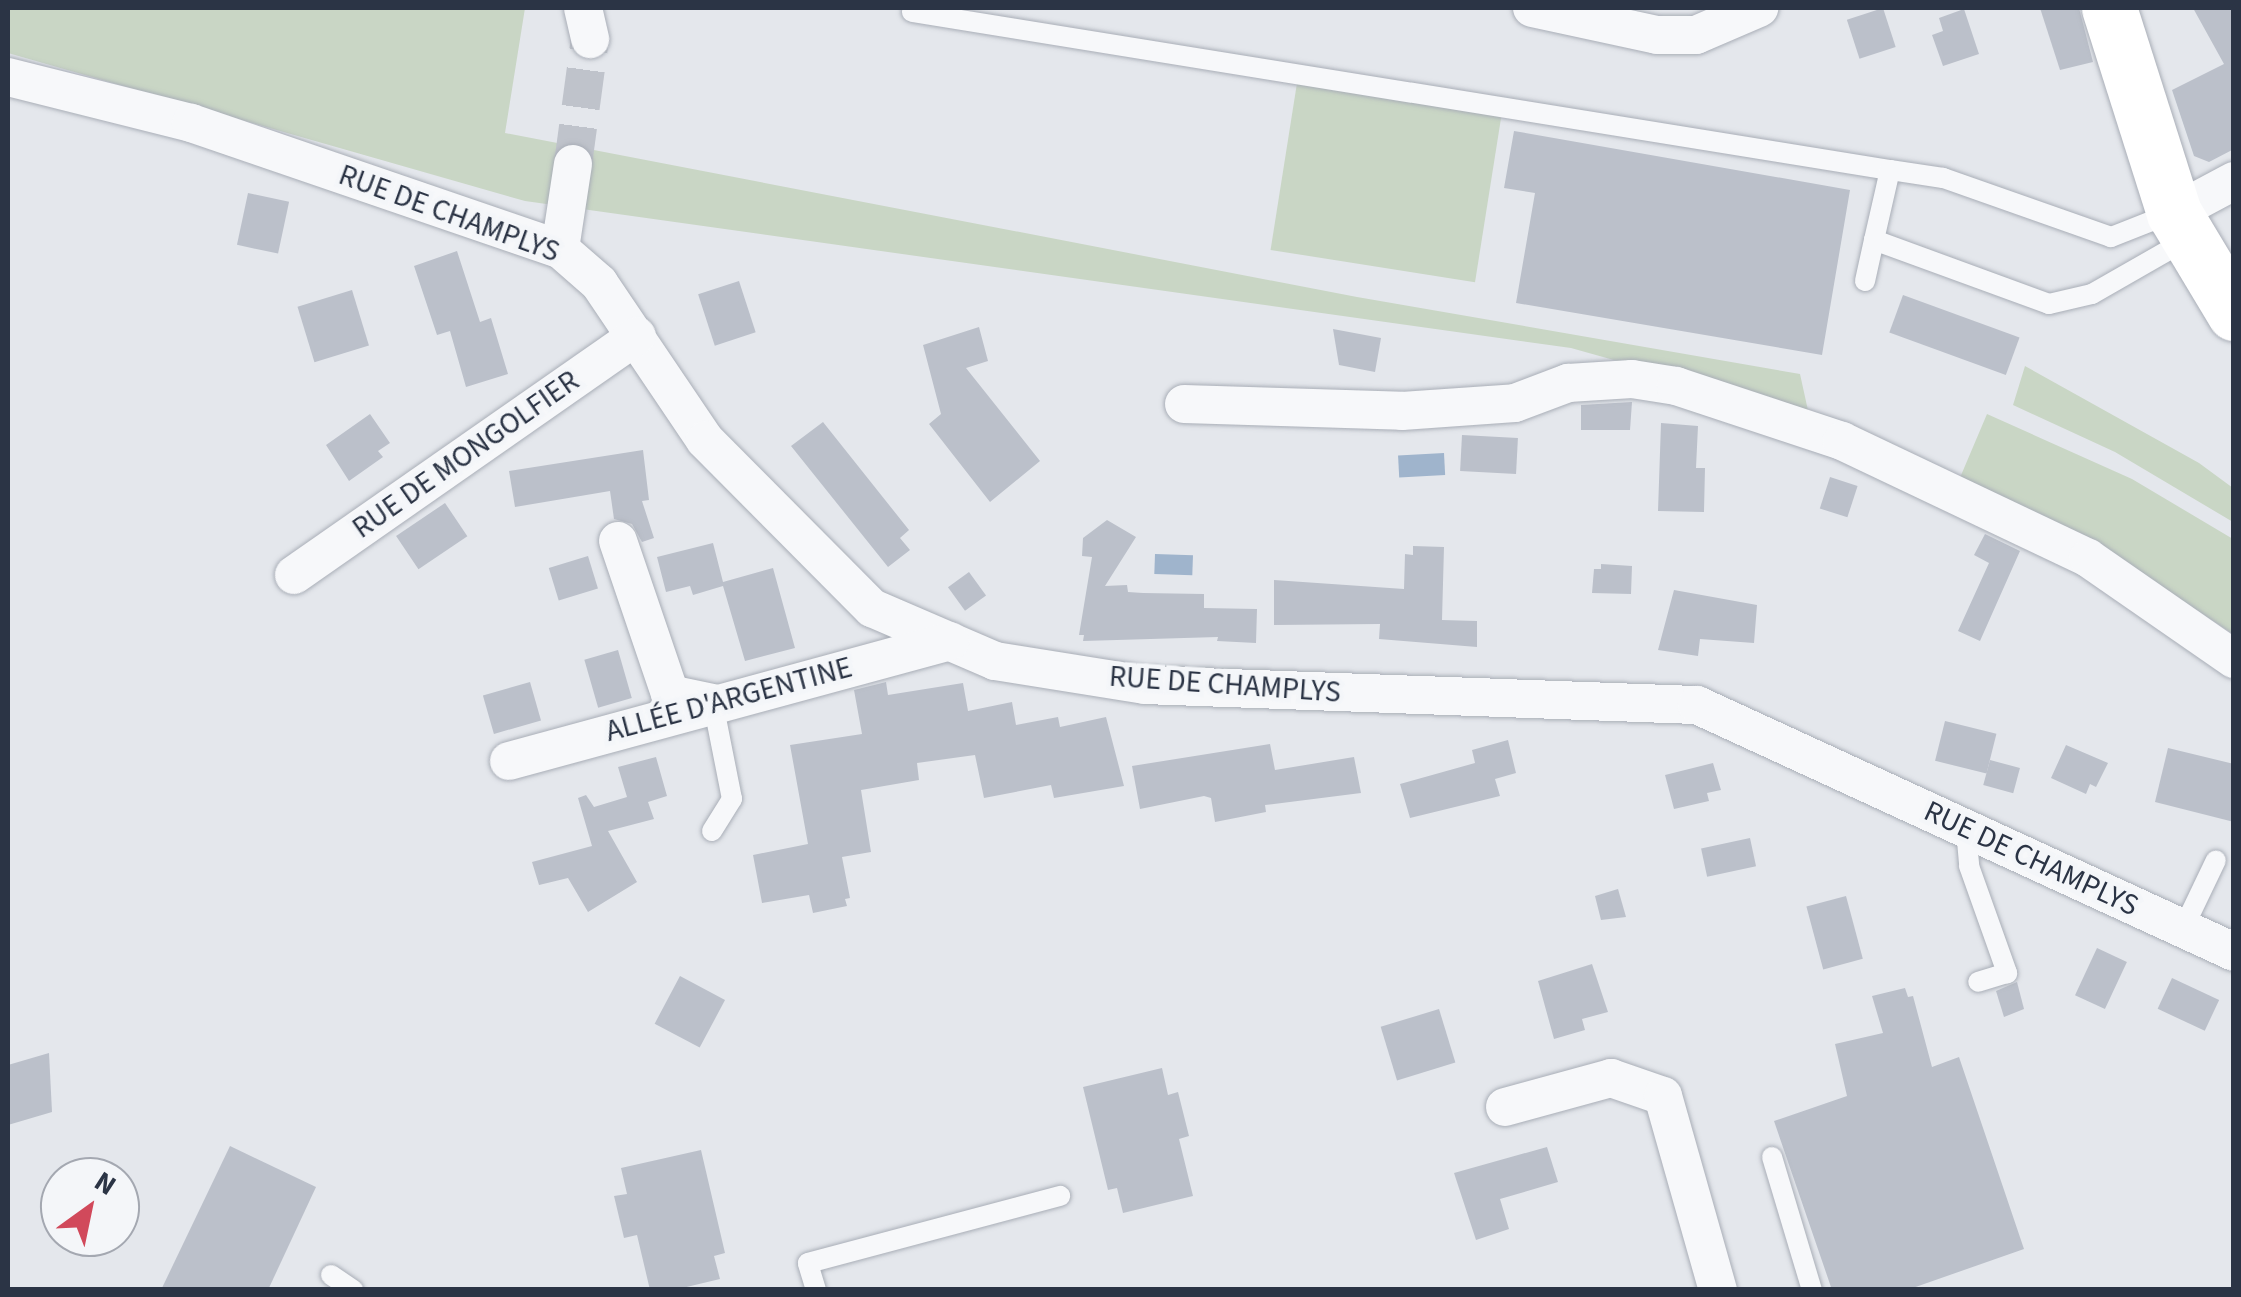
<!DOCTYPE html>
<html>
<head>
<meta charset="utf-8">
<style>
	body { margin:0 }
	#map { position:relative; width:2241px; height:1297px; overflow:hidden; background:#e4e7ec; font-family:"Source Sans 3",sans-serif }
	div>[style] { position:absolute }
	.green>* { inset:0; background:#c9d6c5; transform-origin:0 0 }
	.water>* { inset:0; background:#9fb4cc; transform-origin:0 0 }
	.building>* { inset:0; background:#bbc0ca; transform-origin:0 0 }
	.street-tunnel>* { height:38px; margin-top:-19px; transform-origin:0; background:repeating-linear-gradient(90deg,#bfc3cb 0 38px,transparent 0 57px) }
	.roads { filter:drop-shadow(0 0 2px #a9aeb7) drop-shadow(0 0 2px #a9aeb7) }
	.lane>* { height:20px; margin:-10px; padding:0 10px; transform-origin:10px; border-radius:10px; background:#f7f8fa }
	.street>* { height:38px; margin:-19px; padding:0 19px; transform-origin:19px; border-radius:19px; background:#f7f8fa }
	.primary>* { height:55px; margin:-27.5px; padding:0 27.5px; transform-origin:27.5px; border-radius:27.5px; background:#fff }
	span { translate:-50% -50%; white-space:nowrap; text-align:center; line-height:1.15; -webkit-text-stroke:9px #f4f6f9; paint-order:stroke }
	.street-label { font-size:30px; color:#2b3445 }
	.frame { position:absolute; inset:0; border:10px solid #2b3445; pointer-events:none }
	.north { position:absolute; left:40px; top:1157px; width:100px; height:100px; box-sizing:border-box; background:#f4f6f9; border:2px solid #a4a8b1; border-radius:50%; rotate:33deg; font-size:28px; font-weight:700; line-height:40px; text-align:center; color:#2b3445 }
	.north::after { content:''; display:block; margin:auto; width:35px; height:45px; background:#d1495b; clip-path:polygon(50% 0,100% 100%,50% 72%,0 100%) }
</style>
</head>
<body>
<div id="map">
	<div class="green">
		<div style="clip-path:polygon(8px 8px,525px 8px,505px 133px,1357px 297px,1800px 374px,1809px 415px,1571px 348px,525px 201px,8px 53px)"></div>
		<div style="left:1297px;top:83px;width:207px;height:169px;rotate:9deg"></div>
		<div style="clip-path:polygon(2025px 366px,2199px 463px,2233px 488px,2233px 522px,2115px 452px,2013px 405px)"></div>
		<div style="clip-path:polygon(1987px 414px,2132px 479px,2233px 539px,2233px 634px,2087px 538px,1959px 480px)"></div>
	</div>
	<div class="water">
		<div style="left:1444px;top:453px;width:22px;height:46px;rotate:87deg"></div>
		<div style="left:1155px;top:554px;width:38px;height:20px;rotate:2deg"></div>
	</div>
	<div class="building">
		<div style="left:1883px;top:8px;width:41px;height:38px;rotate:72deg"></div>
		<div style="clip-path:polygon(2040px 8px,2079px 8px,2093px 62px,2060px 70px)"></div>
		<div style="clip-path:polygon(2193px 8px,2234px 8px,2234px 149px,2209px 162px,2194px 156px,2172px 90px,2224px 64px)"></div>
		<div style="clip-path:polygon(1964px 9px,1979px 54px,1943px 66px,1932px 35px,1943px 31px,1939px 18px)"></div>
		<div style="clip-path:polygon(1514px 131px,1850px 190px,1822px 355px,1516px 303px,1535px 193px,1504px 188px)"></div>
		<div style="left:248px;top:193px;width:42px;height:53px;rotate:12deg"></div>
		<div style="clip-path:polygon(457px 251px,480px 322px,491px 318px,508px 374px,466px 387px,450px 331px,437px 335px,414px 266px)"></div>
		<div style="left:739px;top:281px;width:54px;height:43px;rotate:72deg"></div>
		<div style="left:352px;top:290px;width:58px;height:57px;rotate:73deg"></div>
		<div style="left:1903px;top:295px;width:124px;height:40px;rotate:20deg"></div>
		<div style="clip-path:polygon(979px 327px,988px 361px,966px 368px,1040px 461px,990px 502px,929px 424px,941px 414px,923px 345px)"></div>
		<div style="clip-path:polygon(1333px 329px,1381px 338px,1375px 372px,1339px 365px)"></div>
		<div style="clip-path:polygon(1632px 402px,1630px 430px,1581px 430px,1581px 405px)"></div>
		<div style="clip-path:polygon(370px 414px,390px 443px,378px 451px,383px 457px,349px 481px,326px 445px)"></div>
		<div style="clip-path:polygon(823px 422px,909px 530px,900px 538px,910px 550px,888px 567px,791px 446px)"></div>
		<div style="clip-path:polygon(1661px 423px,1698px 426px,1696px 468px,1705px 468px,1704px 512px,1658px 511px)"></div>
		<div style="left:1462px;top:435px;width:56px;height:36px;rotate:3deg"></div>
		<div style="clip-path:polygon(643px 450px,649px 500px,642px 501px,654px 538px,642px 542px,632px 524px,614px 519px,610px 491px,515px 507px,509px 471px)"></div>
		<div style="left:1830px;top:477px;width:29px;height:33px;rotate:18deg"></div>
		<div style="left:445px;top:503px;width:40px;height:59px;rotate:56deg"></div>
		<div style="clip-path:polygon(1107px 520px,1136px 537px,1105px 586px,1127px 585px,1128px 592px,1143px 593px,1204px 594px,1204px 608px,1257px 609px,1256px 643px,1217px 641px,1218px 637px,1083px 641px,1084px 635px,1079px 635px,1092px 557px,1082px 556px,1083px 538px)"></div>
		<div style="clip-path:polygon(1985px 534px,2020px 551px,1980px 641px,1958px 631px,1989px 563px,1974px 555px)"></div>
		<div style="clip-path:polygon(713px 543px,723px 582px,773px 568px,795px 648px,745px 661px,723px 586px,693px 595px,690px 586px,666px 592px,657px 557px)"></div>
		<div style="clip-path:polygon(1413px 546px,1444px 547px,1442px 620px,1477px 621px,1477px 647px,1379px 639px,1380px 624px,1274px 625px,1274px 580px,1404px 589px,1405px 554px,1413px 555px)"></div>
		<div style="left:588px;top:556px;width:34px;height:41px;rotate:73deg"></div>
		<div style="clip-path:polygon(1601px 564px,1632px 566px,1631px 594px,1592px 593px,1594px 569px,1601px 569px)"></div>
		<div style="left:969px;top:572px;width:29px;height:26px;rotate:54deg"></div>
		<div style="clip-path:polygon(1674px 590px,1757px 605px,1754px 643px,1700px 639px,1698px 656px,1658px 650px)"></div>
		<div style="left:618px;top:650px;width:50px;height:35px;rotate:74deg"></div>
		<div style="left:530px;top:682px;width:40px;height:49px;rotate:74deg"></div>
		<div style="clip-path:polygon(886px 682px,888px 695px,963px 683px,968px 711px,1012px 702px,1016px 725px,1058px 717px,1060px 727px,1106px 717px,1124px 786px,1054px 798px,1051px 785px,984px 798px,975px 755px,917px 763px,919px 780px,861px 790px,871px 852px,842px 857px,850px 898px,845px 899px,847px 906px,813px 913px,809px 895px,762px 903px,753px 855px,808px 844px,790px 745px,862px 734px,854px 690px)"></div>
		<div style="left:1945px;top:721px;width:53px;height:41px;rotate:14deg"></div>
		<div style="clip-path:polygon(1508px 740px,1516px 773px,1495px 779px,1500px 796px,1410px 818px,1400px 784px,1475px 763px,1472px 750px)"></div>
		<div style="clip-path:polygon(1270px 744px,1275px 770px,1354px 757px,1361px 793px,1265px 805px,1266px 812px,1215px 822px,1211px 798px,1204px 796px,1140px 809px,1132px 766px)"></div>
		<div style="clip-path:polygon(2066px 745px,2108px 763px,2096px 787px,2090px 784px,2086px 794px,2051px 778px)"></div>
		<div style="clip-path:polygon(2168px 748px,2234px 764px,2234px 822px,2155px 802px)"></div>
		<div style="clip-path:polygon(656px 757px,667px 796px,648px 802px,654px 819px,608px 831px,637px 882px,588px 912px,568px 878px,539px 885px,532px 862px,592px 846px,578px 798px,586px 795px,594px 807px,627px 797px,618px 767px)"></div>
		<div style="left:1990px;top:760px;width:31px;height:26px;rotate:15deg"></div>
		<div style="clip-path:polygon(1713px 763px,1721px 790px,1707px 793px,1709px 801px,1674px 809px,1665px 775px)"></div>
		<div style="left:1750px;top:838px;width:29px;height:50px;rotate:78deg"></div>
		<div style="clip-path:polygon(1618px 889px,1626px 917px,1601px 920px,1595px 896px)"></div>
		<div style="left:1846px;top:896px;width:65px;height:41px;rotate:75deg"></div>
		<div style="left:2097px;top:948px;width:33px;height:52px;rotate:25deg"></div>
		<div style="clip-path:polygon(1592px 964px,1608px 1012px,1582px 1019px,1585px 1030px,1554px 1039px,1538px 981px)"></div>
		<div style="left:680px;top:976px;width:51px;height:54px;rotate:28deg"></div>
		<div style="left:2172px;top:978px;width:52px;height:34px;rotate:25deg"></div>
		<div style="clip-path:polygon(2017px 982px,2024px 1009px,2004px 1017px,1996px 991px)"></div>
		<div style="clip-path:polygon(1905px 988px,1908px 997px,1913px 996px,1932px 1067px,1959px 1057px,2024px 1249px,1907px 1290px,1832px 1290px,1774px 1121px,1847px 1096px,1835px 1044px,1883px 1033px,1872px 996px)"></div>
		<div style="left:1439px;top:1009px;width:56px;height:61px;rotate:73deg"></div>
		<div style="clip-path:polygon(49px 1053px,52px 1112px,8px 1125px,8px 1065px)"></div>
		<div style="clip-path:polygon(1162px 1068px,1168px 1095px,1178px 1092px,1189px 1136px,1179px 1139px,1193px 1196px,1123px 1213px,1117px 1188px,1108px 1190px,1083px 1087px)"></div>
		<div style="clip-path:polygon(230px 1146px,316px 1187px,268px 1290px,161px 1290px)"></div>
		<div style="clip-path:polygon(1547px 1147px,1558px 1182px,1500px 1199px,1509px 1229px,1476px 1240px,1454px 1173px)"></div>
		<div style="clip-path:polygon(701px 1150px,725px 1253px,714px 1256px,720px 1279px,674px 1290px,650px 1290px,637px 1235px,624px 1238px,614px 1196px,627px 1194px,621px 1168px)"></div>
	</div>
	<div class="street-tunnel">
		<div style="left:573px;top:164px;width:126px;rotate:-82.3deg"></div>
	</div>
	<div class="roads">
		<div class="lane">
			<div style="left:912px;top:12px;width:991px;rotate:9.18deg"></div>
			<div style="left:2172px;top:213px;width:66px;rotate:158.5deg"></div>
			<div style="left:2111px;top:237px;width:178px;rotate:-160.6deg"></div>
			<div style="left:1943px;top:178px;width:54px;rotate:-171.4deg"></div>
			<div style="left:1890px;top:170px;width:72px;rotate:102.9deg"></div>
			<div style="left:1874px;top:240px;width:186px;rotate:20.1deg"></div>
			<div style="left:2049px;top:304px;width:44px;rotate:-13.1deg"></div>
			<div style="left:2092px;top:294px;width:111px;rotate:-29.8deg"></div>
			<div style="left:1865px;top:281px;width:42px;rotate:-77.6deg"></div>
			<div style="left:1966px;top:829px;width:37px;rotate:85deg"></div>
			<div style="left:1969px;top:866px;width:114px;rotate:70.4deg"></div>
			<div style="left:2007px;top:973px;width:30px;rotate:163deg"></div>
			<div style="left:712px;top:831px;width:38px;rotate:-58deg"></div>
			<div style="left:732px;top:799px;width:98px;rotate:-101.2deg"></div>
			<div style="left:2183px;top:929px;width:76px;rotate:-64.4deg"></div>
			<div style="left:1772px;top:1157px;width:139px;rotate:73.3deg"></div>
			<div style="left:331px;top:1275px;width:27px;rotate:34deg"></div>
			<div style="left:816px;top:1290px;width:28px;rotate:-107deg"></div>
			<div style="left:808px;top:1263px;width:261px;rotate:-14.9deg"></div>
		</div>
		<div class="street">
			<div style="left:583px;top:8px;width:32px;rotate:77deg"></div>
			<div style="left:1532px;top:8px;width:128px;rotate:12.2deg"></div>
			<div style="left:1657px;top:35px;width:39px"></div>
			<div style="left:1696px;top:35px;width:69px;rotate:-23.2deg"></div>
			<div style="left:8px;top:77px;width:189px;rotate:14.1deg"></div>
			<div style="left:191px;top:123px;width:390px;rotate:18.9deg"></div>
			<div style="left:560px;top:249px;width:52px;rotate:41.1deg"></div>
			<div style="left:599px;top:283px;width:189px;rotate:56deg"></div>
			<div style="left:705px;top:440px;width:237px;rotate:45.2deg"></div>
			<div style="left:872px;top:608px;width:134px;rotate:23.3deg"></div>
			<div style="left:995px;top:661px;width:152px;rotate:9.1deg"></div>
			<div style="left:1145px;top:685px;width:552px;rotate:2.08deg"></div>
			<div style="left:1697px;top:705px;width:591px;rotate:24.7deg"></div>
			<div style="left:2174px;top:213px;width:68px;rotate:-28.1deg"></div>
			<div style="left:560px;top:249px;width:86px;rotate:-81.3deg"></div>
			<div style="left:1184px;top:404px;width:218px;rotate:1.8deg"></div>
			<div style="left:1402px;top:411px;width:113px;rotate:-4deg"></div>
			<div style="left:1515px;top:403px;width:57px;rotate:-20.7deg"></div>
			<div style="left:1568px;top:383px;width:64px;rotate:-3.6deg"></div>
			<div style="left:1632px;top:379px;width:45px;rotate:9deg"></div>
			<div style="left:1676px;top:386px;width:175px;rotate:18.3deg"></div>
			<div style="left:1842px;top:441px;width:272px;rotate:25.4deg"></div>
			<div style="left:2088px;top:558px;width:178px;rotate:34.7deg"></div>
			<div style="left:618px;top:541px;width:162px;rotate:71.2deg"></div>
			<div style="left:670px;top:694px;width:44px;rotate:11.8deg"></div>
			<div style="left:294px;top:575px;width:418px;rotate:-34.9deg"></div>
			<div style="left:509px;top:761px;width:457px;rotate:-15.2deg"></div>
			<div style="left:1505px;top:1107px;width:110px;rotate:-15.3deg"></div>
			<div style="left:1611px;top:1078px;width:55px;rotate:19.1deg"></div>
			<div style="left:1663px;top:1096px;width:202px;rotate:74.2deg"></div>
		</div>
		<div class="primary">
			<div style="left:2109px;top:8px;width:215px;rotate:72.4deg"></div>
			<div style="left:2174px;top:213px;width:117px;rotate:59deg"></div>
		</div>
	</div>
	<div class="street-label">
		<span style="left:449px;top:214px;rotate:20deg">RUE DE CHAMPLYS</span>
		<span style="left:466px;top:455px;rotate:-35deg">RUE DE MONGOLFIER</span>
		<span style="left:1225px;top:685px;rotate:4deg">RUE DE CHAMPLYS</span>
		<span style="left:729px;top:700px;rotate:-15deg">ALLÉE D'ARGENTINE</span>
		<span style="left:2031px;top:859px;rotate:25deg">RUE DE CHAMPLYS</span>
	</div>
	<div class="frame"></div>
	<div class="north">N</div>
</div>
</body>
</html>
